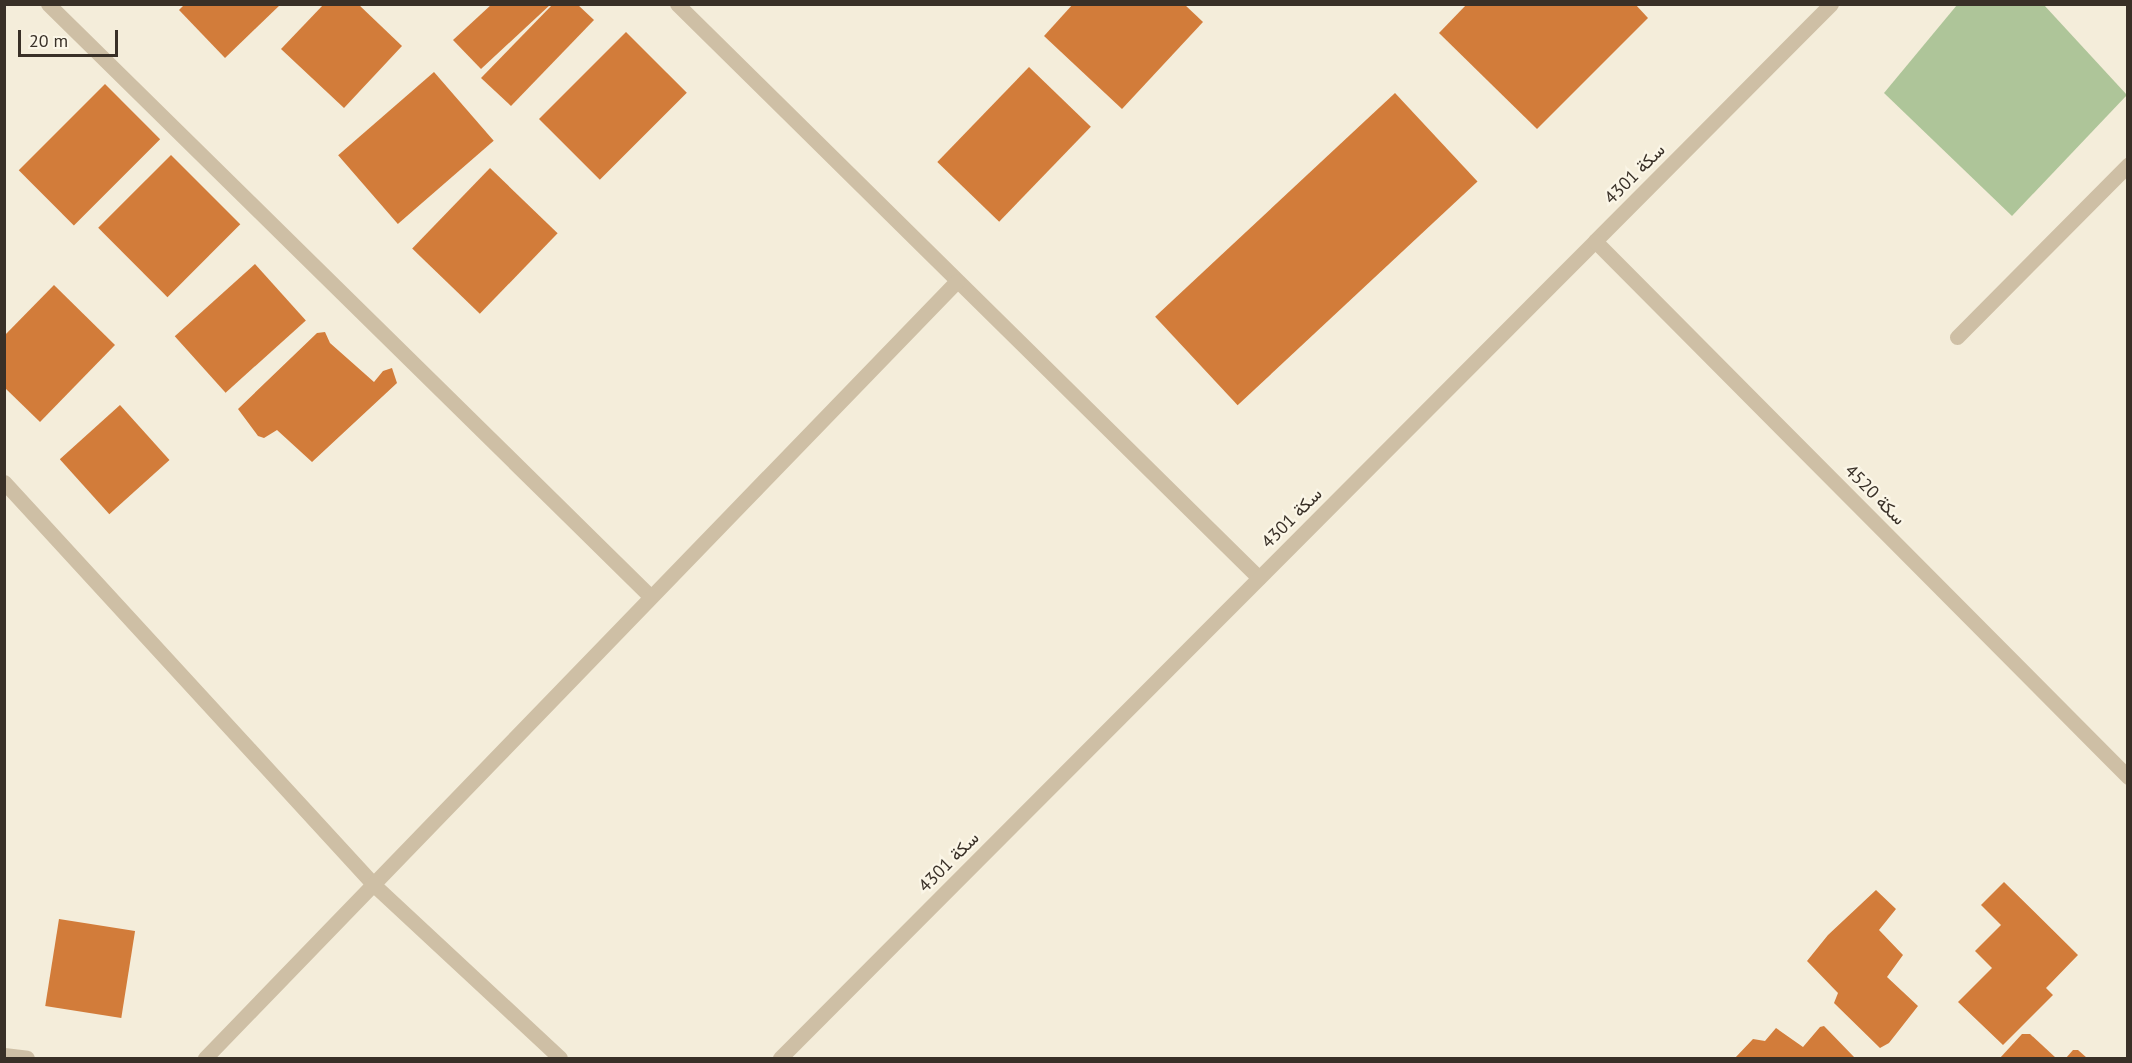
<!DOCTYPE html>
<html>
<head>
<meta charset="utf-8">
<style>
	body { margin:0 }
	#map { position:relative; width:2132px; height:1063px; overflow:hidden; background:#f4edda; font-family:"PT Sans",Vazirmatn,sans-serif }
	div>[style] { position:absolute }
	.green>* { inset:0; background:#aec599 }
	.building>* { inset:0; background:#d27c3a; transform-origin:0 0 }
	.minor>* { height:15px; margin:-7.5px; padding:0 7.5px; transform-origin:7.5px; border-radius:7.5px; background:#cebfa5 }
	.tertiary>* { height:15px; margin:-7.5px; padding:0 7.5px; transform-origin:7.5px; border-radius:7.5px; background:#cebfa5 }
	span { translate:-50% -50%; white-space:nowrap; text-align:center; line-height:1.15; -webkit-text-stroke:4.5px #fbf6e7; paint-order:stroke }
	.street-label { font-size:18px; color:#393027 }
	.frame { position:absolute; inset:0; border:6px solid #393027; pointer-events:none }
	.scale { position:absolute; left:18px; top:30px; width:100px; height:27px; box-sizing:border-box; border:3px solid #393027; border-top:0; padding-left:8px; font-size:18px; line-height:21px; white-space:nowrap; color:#393027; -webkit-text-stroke:4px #fbf6e7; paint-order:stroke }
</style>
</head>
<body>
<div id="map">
	<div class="green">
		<div style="clip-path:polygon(2044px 5px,2127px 95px,2012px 216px,1884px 93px,1957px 5px)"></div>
	</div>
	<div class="building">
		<div style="clip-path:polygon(185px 4px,281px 4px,225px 58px,179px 10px)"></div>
		<div style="clip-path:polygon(324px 4px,358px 4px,402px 46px,344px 108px,281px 49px)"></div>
		<div style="clip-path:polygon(492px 4px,551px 4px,481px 69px,453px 40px)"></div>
		<div style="clip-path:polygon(553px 4px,577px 4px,594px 20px,511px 106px,481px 78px)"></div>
		<div style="clip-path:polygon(1073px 4px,1184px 4px,1203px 22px,1122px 109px,1044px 36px)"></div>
		<div style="clip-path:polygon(1467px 4px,1635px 4px,1648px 18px,1537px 129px,1439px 33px)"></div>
		<div style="left:626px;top:32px;width:86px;height:123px;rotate:45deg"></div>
		<div style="left:1029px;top:67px;width:86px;height:132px;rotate:44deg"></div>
		<div style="left:434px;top:72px;width:91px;height:127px;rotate:49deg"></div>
		<div style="left:105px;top:84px;width:78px;height:122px;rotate:45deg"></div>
		<div style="left:1395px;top:93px;width:121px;height:328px;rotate:47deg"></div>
		<div style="left:171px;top:155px;width:98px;height:103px;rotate:45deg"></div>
		<div style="left:490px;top:168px;width:94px;height:112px;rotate:44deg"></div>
		<div style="left:255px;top:264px;width:76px;height:108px;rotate:48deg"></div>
		<div style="clip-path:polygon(54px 285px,115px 345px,40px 422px,4px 387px,4px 336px)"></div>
		<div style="clip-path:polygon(325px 332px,330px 343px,374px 382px,383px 371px,392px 368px,397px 383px,312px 462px,277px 430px,264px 438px,258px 436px,238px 409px,317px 333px)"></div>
		<div style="left:120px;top:405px;width:74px;height:81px;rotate:48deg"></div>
		<div style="clip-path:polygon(2004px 882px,2078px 955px,2046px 988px,2053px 995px,2003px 1045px,1958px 1002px,1992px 968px,1975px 951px,2001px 925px,1981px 905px)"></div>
		<div style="clip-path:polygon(1876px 890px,1896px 909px,1879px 930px,1903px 955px,1887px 977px,1918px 1006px,1889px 1043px,1880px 1048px,1834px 1003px,1838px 993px,1807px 961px,1828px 935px)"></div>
		<div style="left:59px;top:919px;width:77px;height:88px;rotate:9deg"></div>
		<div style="clip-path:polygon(1824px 1026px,1855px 1058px,1735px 1058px,1753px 1039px,1765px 1041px,1776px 1028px,1803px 1047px,1820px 1027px)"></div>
		<div style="clip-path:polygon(2022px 1034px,2030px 1034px,2056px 1058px,2000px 1058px)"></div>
		<div style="clip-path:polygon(2073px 1050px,2078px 1050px,2087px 1058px,2066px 1058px)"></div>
	</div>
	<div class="minor">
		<div style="left:48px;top:4px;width:844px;rotate:44.52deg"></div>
		<div style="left:677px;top:4px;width:817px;rotate:44.6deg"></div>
		<div style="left:1957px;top:337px;width:243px;rotate:-45.2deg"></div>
		<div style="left:4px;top:482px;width:547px;rotate:47.44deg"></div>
		<div style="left:374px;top:885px;width:254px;rotate:42.9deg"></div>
		<div style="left:4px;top:1055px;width:23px;rotate:7deg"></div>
		<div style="left:205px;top:1058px;width:1081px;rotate:-45.94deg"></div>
		<div style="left:780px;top:1058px;width:1154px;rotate:-45.07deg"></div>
	</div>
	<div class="tertiary">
		<div style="left:1831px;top:4px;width:334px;rotate:134.9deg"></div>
		<div style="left:1595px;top:241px;width:756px;rotate:45.16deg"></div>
	</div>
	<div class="street-label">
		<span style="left:1635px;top:174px;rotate:-45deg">سكة 4301</span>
		<span style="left:1875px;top:495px;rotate:45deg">سكة 4520</span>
		<span style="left:1292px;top:518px;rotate:-45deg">سكة 4301</span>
		<span style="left:949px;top:862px;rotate:-45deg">سكة 4301</span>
	</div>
	<div class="frame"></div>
	<div class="scale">20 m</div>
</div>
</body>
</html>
